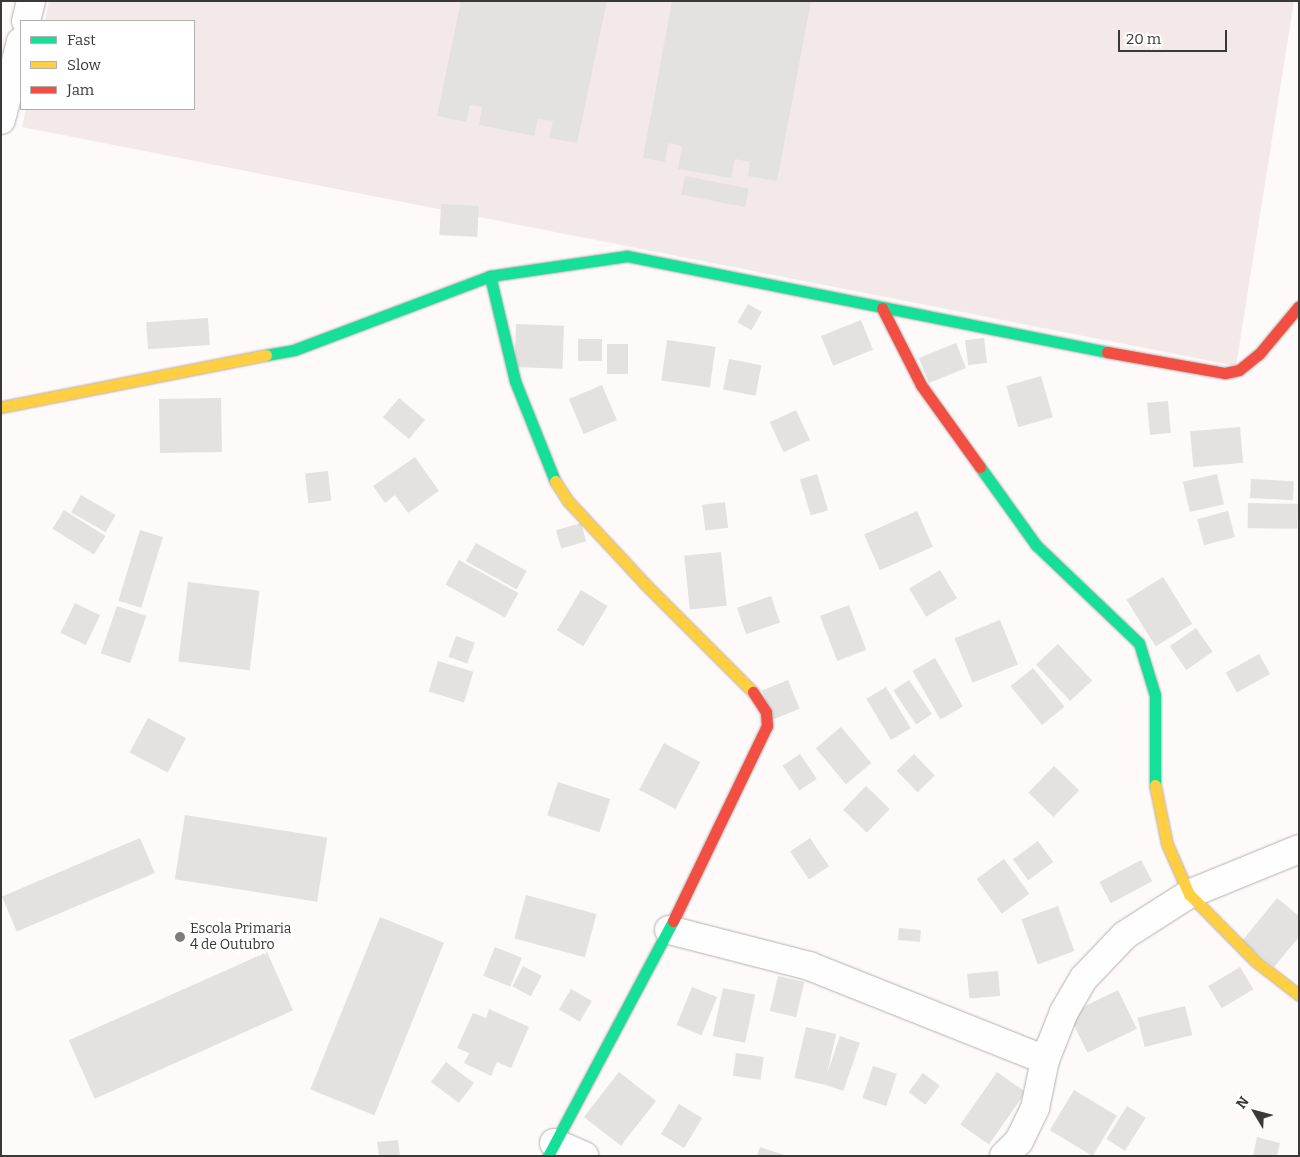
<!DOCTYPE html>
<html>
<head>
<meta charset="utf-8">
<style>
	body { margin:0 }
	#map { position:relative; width:1300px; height:1157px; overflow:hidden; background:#fefafa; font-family:Bitter,serif }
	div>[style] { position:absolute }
	.built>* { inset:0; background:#f3e9e8 }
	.building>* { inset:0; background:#e4e1e1; transform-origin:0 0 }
	.roads { filter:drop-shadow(0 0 1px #b3b0b0) drop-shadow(0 0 1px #b3b0b0) }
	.street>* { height:28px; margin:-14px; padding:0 14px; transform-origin:14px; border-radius:14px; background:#fffefe }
	.fast>* { height:11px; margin:-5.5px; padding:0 5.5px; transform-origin:5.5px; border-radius:5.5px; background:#16e098 }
	.slow>* { height:11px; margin:-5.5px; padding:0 5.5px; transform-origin:5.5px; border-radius:5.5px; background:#ffcf43 }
	.jam>* { height:11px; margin:-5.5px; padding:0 5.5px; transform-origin:5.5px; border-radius:5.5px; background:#f24e42 }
	.dots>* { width:14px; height:14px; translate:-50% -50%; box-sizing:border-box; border:2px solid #fff; border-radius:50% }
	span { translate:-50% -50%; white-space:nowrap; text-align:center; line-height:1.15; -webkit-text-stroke:5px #fff; paint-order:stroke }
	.poi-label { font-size:14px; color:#3b3938 }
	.left { translate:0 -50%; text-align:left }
	.frame { position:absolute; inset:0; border:2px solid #3b3938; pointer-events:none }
	.legend { position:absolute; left:20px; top:20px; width:175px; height:90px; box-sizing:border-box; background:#fff; border:1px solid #b1b0af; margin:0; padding:6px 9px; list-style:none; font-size:15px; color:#3b3938 }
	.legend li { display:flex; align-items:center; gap:10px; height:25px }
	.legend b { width:25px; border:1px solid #b1b0af }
	.north { position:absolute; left:1230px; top:1087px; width:50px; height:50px; -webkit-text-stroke:4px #fff; paint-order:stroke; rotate:307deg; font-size:14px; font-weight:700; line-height:20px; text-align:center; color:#3b3938 }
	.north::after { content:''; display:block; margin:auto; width:18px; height:22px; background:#3b3938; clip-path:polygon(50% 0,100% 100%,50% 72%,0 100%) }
	.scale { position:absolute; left:1118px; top:30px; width:109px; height:22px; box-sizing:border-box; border:2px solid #3b3938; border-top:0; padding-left:6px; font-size:15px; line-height:18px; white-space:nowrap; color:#3b3938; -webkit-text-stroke:4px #fff; paint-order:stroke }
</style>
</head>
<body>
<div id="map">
	<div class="built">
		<div style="clip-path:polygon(49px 1px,1294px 1px,1236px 366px,22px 127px,26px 109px,194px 109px,194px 21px,45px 21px)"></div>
	</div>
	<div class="building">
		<div style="clip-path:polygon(461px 1px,607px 1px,577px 143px,549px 138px,553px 121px,538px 119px,534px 136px,479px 125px,482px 107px,470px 105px,466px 122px,437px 116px)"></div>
		<div style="clip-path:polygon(672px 1px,811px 1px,777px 181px,748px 176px,750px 162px,735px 159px,731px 178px,678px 169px,682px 146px,668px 143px,665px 162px,643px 158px)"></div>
		<div style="left:685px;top:176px;width:65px;height:19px;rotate:11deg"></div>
		<div style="left:441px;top:204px;width:38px;height:31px;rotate:3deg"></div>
		<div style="left:748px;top:304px;width:16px;height:21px;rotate:30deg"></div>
		<div style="left:208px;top:318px;width:27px;height:62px;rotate:86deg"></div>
		<div style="left:861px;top:320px;width:32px;height:43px;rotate:68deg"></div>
		<div style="left:516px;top:324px;width:48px;height:43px;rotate:2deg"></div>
		<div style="left:984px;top:338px;width:25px;height:19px;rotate:83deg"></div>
		<div style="left:578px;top:339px;width:24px;height:22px"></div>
		<div style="left:667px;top:340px;width:49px;height:41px;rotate:8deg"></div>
		<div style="left:956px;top:343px;width:27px;height:40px;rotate:68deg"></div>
		<div style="left:607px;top:344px;width:21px;height:30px"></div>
		<div style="left:729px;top:359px;width:33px;height:31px;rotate:11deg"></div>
		<div style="left:1041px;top:376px;width:43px;height:36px;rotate:74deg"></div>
		<div style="left:602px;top:385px;width:38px;height:36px;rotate:67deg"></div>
		<div style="left:221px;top:398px;width:54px;height:62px;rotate:89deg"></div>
		<div style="left:399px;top:398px;width:34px;height:25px;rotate:40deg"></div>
		<div style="left:1168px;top:401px;width:32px;height:21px;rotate:85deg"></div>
		<div style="left:796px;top:410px;width:33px;height:29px;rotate:65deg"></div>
		<div style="left:1240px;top:427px;width:36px;height:50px;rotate:85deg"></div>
		<div style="clip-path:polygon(415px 457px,439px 491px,408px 513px,395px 495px,385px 503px,373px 486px)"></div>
		<div style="left:328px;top:471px;width:30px;height:23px;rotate:84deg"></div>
		<div style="left:817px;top:474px;width:38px;height:18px;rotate:73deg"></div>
		<div style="left:1217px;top:474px;width:31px;height:35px;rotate:77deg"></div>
		<div style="left:1251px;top:479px;width:43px;height:19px;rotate:3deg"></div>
		<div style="left:81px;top:495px;width:40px;height:20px;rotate:30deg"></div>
		<div style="left:725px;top:502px;width:26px;height:23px;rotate:83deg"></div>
		<div style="left:1248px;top:503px;width:50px;height:25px;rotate:1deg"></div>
		<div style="left:64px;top:510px;width:49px;height:22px;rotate:32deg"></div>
		<div style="left:917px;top:511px;width:39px;height:58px;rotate:66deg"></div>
		<div style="left:1228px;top:511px;width:27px;height:32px;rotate:75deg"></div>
		<div style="left:581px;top:523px;width:19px;height:26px;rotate:74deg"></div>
		<div style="left:140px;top:530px;width:24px;height:74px;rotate:17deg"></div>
		<div style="left:476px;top:543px;width:58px;height:21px;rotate:29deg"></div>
		<div style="left:721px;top:552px;width:54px;height:37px;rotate:84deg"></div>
		<div style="left:459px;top:560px;width:68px;height:28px;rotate:29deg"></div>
		<div style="left:940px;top:570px;width:33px;height:36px;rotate:59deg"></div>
		<div style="left:1163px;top:577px;width:55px;height:43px;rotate:58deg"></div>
		<div style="left:188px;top:582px;width:72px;height:80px;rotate:7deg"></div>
		<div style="left:581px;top:590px;width:31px;height:47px;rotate:31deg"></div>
		<div style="left:771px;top:596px;width:28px;height:36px;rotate:71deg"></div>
		<div style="left:75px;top:603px;width:28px;height:33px;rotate:26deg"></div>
		<div style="left:849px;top:605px;width:48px;height:31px;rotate:69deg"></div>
		<div style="left:117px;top:606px;width:31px;height:50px;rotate:19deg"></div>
		<div style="left:1000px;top:620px;width:48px;height:49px;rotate:68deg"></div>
		<div style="left:1196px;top:628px;width:29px;height:32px;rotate:55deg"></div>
		<div style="left:456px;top:636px;width:20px;height:22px;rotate:20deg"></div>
		<div style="left:1058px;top:644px;width:50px;height:30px;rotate:47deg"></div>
		<div style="left:1259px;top:654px;width:23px;height:38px;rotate:61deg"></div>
		<div style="left:935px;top:658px;width:56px;height:26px;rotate:60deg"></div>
		<div style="left:438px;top:661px;width:37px;height:32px;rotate:17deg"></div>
		<div style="left:1033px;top:668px;width:50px;height:29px;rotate:51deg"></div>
		<div style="left:788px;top:680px;width:31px;height:28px;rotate:68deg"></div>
		<div style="left:909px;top:680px;width:41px;height:19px;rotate:56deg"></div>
		<div style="left:886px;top:687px;width:48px;height:23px;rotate:59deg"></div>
		<div style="left:148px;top:718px;width:43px;height:39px;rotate:28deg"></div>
		<div style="left:841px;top:727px;width:47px;height:33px;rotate:50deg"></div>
		<div style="left:664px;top:743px;width:41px;height:53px;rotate:28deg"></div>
		<div style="left:800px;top:754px;width:30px;height:21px;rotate:56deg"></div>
		<div style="left:914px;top:754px;width:30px;height:24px;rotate:46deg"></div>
		<div style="left:1054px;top:766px;width:35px;height:37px;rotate:44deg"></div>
		<div style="left:558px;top:782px;width:55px;height:35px;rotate:18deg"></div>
		<div style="left:866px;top:786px;width:33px;height:33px;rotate:44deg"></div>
		<div style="left:185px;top:815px;width:144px;height:65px;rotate:9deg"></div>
		<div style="left:140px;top:838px;width:38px;height:150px;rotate:67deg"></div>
		<div style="left:810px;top:838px;width:34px;height:24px;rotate:56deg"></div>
		<div style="left:1038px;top:841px;width:26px;height:31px;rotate:54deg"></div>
		<div style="left:1004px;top:859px;width:43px;height:34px;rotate:54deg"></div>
		<div style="left:1141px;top:860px;width:24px;height:47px;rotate:62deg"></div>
		<div style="left:526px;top:895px;width:73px;height:45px;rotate:15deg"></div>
		<div style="clip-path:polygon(1277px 898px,1299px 916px,1299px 937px,1274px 967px,1242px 941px)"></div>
		<div style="left:1058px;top:906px;width:48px;height:39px;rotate:70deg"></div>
		<div style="left:380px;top:917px;width:69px;height:186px;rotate:22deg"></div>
		<div style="left:899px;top:928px;width:22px;height:12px;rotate:5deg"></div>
		<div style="left:495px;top:947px;width:29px;height:31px;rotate:22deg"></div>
		<div style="left:267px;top:952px;width:64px;height:217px;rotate:66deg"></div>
		<div style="left:523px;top:966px;width:21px;height:23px;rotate:28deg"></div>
		<div style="left:1240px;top:967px;width:26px;height:37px;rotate:59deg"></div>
		<div style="left:998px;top:971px;width:25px;height:31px;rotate:85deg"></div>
		<div style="left:778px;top:976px;width:27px;height:36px;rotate:13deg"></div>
		<div style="left:692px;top:987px;width:27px;height:41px;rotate:22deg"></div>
		<div style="left:723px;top:988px;width:33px;height:49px;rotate:12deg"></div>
		<div style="left:571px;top:989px;width:24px;height:24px;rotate:30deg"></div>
		<div style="left:1118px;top:990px;width:43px;height:55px;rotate:64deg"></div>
		<div style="left:1185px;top:1006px;width:30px;height:49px;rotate:76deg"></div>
		<div style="clip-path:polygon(489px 1009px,529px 1027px,511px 1068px,497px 1062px,491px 1076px,464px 1063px,469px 1053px,457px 1048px,473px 1013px,486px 1018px)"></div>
		<div style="left:806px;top:1027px;width:31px;height:52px;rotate:13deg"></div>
		<div style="left:840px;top:1036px;width:21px;height:51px;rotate:19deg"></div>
		<div style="left:736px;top:1053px;width:28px;height:23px;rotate:8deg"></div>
		<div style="left:446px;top:1062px;width:35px;height:25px;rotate:37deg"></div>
		<div style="left:873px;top:1066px;width:25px;height:34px;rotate:18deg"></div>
		<div style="left:619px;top:1072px;width:47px;height:57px;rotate:38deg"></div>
		<div style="left:997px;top:1072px;width:35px;height:64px;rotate:35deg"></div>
		<div style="left:923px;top:1073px;width:21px;height:24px;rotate:37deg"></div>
		<div style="left:1074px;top:1090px;width:50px;height:47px;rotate:31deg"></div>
		<div style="left:679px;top:1104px;width:27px;height:35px;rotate:31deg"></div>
		<div style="left:1127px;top:1106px;width:22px;height:39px;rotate:32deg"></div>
		<div style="clip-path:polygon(1257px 1137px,1280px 1143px,1277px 1156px,1253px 1156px)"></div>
		<div style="clip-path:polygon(398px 1140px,400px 1156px,379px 1156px,377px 1142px)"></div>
		<div style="clip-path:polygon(760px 1147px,785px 1155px,785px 1156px,757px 1156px)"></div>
	</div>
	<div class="roads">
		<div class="street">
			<div style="left:26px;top:21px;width:21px;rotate:-76deg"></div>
			<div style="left:1px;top:120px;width:81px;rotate:-75.8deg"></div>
			<div style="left:669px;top:930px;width:145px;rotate:14.4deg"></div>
			<div style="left:809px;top:966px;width:254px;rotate:21.7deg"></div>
			<div style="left:554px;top:1143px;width:33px;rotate:23deg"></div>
			<div style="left:1004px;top:1156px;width:21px;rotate:-45deg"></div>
			<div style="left:1019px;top:1141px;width:37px;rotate:-64deg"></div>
			<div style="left:1035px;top:1108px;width:49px;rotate:-78.2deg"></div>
			<div style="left:1045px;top:1060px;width:52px;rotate:-68.4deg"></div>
			<div style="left:1064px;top:1012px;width:39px;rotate:-60deg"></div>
			<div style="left:1084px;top:978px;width:59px;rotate:-46.4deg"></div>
			<div style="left:1125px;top:935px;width:76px;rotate:-32.6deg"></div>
			<div style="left:1189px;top:894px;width:119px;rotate:-22.2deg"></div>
		</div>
		<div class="fast">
			<div style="left:490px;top:276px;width:138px;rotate:-8.3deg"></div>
			<div style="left:627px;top:256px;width:490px;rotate:11.3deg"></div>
			<div style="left:266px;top:355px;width:28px;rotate:-10deg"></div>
			<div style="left:294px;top:350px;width:210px;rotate:-20.7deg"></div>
			<div style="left:490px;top:276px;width:108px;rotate:76.6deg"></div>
			<div style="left:515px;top:381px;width:108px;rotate:68.2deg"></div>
			<div style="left:980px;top:467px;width:96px;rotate:54.3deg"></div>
			<div style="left:1036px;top:545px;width:142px;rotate:43.6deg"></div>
			<div style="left:1139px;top:643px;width:54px;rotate:72.9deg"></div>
			<div style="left:1155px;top:695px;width:90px;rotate:90deg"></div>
			<div style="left:548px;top:1156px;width:266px;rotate:-62deg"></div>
		</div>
		<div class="slow">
			<div style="left:1px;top:407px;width:270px;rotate:-11.1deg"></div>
			<div style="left:555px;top:481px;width:24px;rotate:57deg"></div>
			<div style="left:568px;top:501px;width:113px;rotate:47.1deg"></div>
			<div style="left:645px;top:584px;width:153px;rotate:45deg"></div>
			<div style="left:1155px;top:785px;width:60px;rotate:78.5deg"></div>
			<div style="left:1167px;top:844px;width:55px;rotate:66.3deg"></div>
			<div style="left:1189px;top:894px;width:94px;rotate:45.4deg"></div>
			<div style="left:1255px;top:961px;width:56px;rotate:37.7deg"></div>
		</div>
		<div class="jam">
			<div style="left:882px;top:308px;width:86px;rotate:63.1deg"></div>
			<div style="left:921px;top:385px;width:101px;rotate:54.3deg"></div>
			<div style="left:1107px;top:352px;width:120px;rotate:10.1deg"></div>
			<div style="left:1225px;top:373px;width:14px;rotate:-12deg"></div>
			<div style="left:1239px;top:370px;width:26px;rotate:-39deg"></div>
			<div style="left:1259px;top:354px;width:62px;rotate:-50.2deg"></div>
			<div style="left:673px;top:921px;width:216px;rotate:-64.3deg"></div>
			<div style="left:767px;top:726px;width:14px;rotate:-94deg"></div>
			<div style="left:766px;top:712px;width:24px;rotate:-123deg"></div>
		</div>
	</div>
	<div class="dots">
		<div style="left:180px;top:937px;background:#7f7d7c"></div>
	</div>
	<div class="poi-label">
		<span class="left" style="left:190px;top:937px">Escola Primaria<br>4 de Outubro</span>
	</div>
	<div class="frame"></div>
	<ul class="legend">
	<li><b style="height:6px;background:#16e098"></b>Fast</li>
	<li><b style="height:6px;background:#ffcf43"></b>Slow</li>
	<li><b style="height:6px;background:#f24e42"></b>Jam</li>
	</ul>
	<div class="north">N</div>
	<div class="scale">20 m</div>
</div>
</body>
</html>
